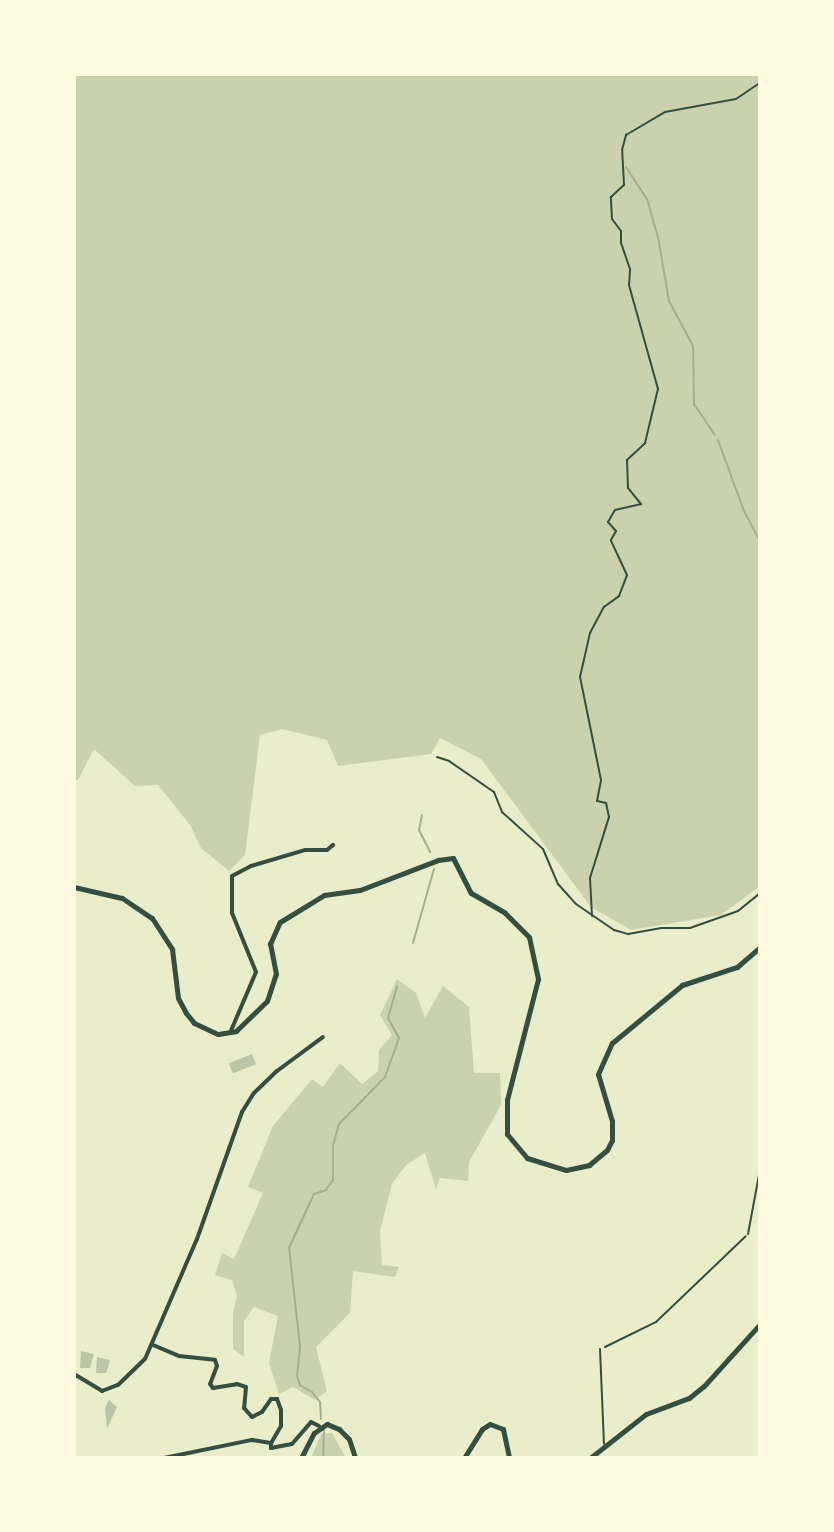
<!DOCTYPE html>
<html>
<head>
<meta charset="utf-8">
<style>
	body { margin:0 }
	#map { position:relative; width:834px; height:1532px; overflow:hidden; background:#e9edc9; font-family:Overpass,sans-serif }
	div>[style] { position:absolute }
	.green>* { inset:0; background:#cad2ad }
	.stream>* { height:2px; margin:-1px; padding:0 1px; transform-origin:1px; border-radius:1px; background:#a3b18a }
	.building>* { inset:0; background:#bcc5a7; transform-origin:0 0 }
	.path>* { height:2px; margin:-1px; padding:0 1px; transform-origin:1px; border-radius:1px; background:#344e41 }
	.service>* { height:2px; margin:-1px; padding:0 1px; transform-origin:1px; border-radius:1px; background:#344e41 }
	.minor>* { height:4px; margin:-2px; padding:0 2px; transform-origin:2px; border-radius:2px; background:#344e41 }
	.tertiary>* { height:5px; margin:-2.5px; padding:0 2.5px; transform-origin:2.5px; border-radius:2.5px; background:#344e41 }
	span { translate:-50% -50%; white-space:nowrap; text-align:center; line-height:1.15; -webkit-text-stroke:7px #fefae0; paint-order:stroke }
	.frame { position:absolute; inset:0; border:76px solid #fefae0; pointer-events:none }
</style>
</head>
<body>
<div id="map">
	<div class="green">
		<div style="clip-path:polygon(74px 74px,760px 74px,760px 886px,721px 915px,631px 930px,591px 907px,481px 759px,440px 738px,431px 754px,338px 766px,327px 740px,282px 729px,260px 735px,245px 855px,229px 871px,201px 848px,190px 825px,158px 785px,135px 786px,94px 749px,78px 780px,74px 780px)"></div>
		<div style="clip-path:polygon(397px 979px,416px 993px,425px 1018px,443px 986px,469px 1007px,474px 1073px,500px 1073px,501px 1105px,469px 1162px,468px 1181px,440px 1178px,436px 1190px,425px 1153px,406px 1165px,392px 1184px,380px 1231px,382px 1265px,399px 1267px,395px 1277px,353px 1271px,350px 1313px,316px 1347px,327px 1391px,315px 1400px,293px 1387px,279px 1394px,269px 1363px,278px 1316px,254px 1307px,244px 1321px,244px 1357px,233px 1349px,233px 1313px,237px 1296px,232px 1280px,215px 1275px,222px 1253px,234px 1259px,263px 1193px,248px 1187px,273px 1126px,312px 1079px,323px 1087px,340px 1063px,362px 1084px,378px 1071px,379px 1050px,392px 1035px,380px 1015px)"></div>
		<div style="clip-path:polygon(332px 1433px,346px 1458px,311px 1458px,321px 1434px)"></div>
	</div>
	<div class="stream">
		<div style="left:626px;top:167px;width:38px;rotate:57deg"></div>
		<div style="left:647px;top:199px;width:40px;rotate:74deg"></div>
		<div style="left:658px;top:237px;width:65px;rotate:80.2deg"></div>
		<div style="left:669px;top:301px;width:51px;rotate:61.9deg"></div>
		<div style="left:693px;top:346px;width:58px;rotate:89deg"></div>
		<div style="left:694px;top:404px;width:37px;rotate:56deg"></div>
		<div style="left:718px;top:440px;width:76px;rotate:69.9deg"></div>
		<div style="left:744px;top:511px;width:34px;rotate:62deg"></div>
		<div style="left:422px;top:815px;width:15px;rotate:101deg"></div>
		<div style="left:419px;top:830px;width:25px;rotate:63deg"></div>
		<div style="left:413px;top:943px;width:77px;rotate:-74.2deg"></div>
		<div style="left:321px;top:1419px;width:17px;rotate:-93deg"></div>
		<div style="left:320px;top:1402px;width:13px;rotate:-129deg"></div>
		<div style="left:312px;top:1392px;width:14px;rotate:-150deg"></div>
		<div style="left:300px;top:1385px;width:9px;rotate:-108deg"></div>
		<div style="left:297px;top:1376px;width:30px;rotate:-84deg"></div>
		<div style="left:300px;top:1346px;width:99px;rotate:-96.4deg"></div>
		<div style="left:289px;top:1248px;width:60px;rotate:-65.2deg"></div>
		<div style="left:314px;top:1194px;width:13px;rotate:-18deg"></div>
		<div style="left:326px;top:1190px;width:12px;rotate:-55deg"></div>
		<div style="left:333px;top:1180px;width:34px;rotate:-90deg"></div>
		<div style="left:333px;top:1146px;width:23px;rotate:-75deg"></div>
		<div style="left:339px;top:1124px;width:66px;rotate:-45.6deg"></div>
		<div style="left:385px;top:1077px;width:41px;rotate:-70.3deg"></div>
		<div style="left:399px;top:1038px;width:23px;rotate:-119deg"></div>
		<div style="left:388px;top:1018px;width:33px;rotate:-74deg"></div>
		<div style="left:323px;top:1458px;width:28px;rotate:-88deg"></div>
	</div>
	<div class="building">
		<div style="left:252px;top:1054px;width:11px;height:25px;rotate:68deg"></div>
		<div style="clip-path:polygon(81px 1351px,94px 1354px,90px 1368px,80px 1368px)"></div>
		<div style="clip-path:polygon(97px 1357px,110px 1360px,106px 1373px,96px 1373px)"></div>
		<div style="clip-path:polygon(109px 1400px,117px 1407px,107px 1429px,105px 1408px)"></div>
	</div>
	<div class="path">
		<div style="left:437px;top:757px;width:13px;rotate:18deg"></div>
		<div style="left:449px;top:761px;width:55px;rotate:34.6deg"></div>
		<div style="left:494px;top:792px;width:22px;rotate:68deg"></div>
		<div style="left:502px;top:812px;width:55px;rotate:42.1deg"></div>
		<div style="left:543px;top:849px;width:38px;rotate:67deg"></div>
		<div style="left:558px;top:884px;width:27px;rotate:48deg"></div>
		<div style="left:576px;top:904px;width:46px;rotate:34.4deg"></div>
		<div style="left:614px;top:930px;width:15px;rotate:16deg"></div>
		<div style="left:628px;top:934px;width:34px;rotate:-10deg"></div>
		<div style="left:661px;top:928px;width:29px"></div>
		<div style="left:690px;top:928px;width:51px;rotate:-19.5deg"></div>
		<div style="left:738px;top:911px;width:28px;rotate:-39deg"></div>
		<div style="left:592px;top:916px;width:38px;rotate:-93deg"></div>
		<div style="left:590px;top:878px;width:64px;rotate:-72.7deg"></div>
		<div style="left:609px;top:817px;width:14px;rotate:-102deg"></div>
		<div style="left:606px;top:803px;width:9px;rotate:-167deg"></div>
		<div style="left:597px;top:801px;width:21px;rotate:-79deg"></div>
		<div style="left:601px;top:780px;width:105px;rotate:-101.5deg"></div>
		<div style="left:580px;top:677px;width:45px;rotate:-77.2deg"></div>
		<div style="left:590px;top:633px;width:30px;rotate:-62deg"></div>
		<div style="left:604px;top:607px;width:19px;rotate:-36deg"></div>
		<div style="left:619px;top:596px;width:22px;rotate:-69deg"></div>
		<div style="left:627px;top:575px;width:38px;rotate:-115deg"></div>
		<div style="left:611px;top:540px;width:10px;rotate:-61deg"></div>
		<div style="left:616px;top:531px;width:12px;rotate:-132deg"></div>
		<div style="left:608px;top:522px;width:14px;rotate:-60deg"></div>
		<div style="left:615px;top:510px;width:27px;rotate:-13deg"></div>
		<div style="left:641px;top:504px;width:21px;rotate:-129deg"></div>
		<div style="left:628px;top:488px;width:28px;rotate:-92deg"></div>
		<div style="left:627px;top:460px;width:25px;rotate:-43deg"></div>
		<div style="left:645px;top:443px;width:56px;rotate:-76.5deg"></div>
		<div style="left:658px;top:389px;width:108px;rotate:-105.6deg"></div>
		<div style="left:629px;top:285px;width:16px;rotate:-86deg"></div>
		<div style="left:630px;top:269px;width:28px;rotate:-109deg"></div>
		<div style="left:621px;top:243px;width:12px;rotate:-90deg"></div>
		<div style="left:621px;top:231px;width:15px;rotate:-127deg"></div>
		<div style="left:612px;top:219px;width:22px;rotate:-93deg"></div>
		<div style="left:611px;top:197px;width:18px;rotate:-43deg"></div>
		<div style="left:624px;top:185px;width:35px;rotate:-93deg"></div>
		<div style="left:622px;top:150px;width:16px;rotate:-75deg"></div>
		<div style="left:626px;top:135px;width:45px;rotate:-30.5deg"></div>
		<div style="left:665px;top:112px;width:72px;rotate:-10.4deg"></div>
		<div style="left:736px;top:99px;width:29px;rotate:-34deg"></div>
		<div style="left:605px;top:1347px;width:57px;rotate:-26.1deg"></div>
		<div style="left:656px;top:1322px;width:124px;rotate:-43.7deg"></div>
	</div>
	<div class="service">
		<div style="left:748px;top:1234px;width:66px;rotate:-79.5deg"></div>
		<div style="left:600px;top:1349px;width:95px;rotate:87.6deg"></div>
	</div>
	<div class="minor">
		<div style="left:230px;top:1033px;width:66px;rotate:-66.9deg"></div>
		<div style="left:256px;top:972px;width:64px;rotate:-112.1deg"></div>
		<div style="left:232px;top:913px;width:37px;rotate:-90deg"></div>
		<div style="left:232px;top:876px;width:21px;rotate:-28deg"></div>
		<div style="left:251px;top:866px;width:56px;rotate:-16.5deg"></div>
		<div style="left:305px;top:850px;width:22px"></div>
		<div style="left:327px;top:850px;width:8px;rotate:-40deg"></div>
		<div style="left:153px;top:1345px;width:28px;rotate:23deg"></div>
		<div style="left:179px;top:1356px;width:36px;rotate:6deg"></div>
		<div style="left:215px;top:1360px;width:6px;rotate:72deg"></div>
		<div style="left:217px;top:1366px;width:19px;rotate:111deg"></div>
		<div style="left:210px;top:1384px;width:5px;rotate:53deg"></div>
		<div style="left:213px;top:1388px;width:24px;rotate:-9deg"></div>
		<div style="left:237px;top:1384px;width:9px;rotate:18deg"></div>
		<div style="left:246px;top:1387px;width:21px;rotate:95deg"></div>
		<div style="left:244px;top:1408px;width:12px;rotate:48deg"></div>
		<div style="left:252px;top:1417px;width:11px;rotate:-27deg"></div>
		<div style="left:262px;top:1412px;width:16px;rotate:-55deg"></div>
		<div style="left:271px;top:1399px;width:6px"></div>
		<div style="left:277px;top:1399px;width:12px;rotate:70deg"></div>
		<div style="left:281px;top:1410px;width:16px;rotate:90deg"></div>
		<div style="left:281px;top:1426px;width:20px;rotate:120deg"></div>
		<div style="left:271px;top:1443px;width:5px;rotate:90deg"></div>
		<div style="left:271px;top:1448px;width:21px;rotate:-11deg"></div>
		<div style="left:292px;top:1444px;width:29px;rotate:-49deg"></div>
		<div style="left:311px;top:1422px;width:9px;rotate:27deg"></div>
		<div style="left:74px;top:1374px;width:33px;rotate:31deg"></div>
		<div style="left:102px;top:1391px;width:17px;rotate:-21deg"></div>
		<div style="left:118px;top:1385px;width:37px;rotate:-44deg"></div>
		<div style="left:145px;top:1359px;width:131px;rotate:-66.6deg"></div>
		<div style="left:197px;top:1239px;width:135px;rotate:-70.5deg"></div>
		<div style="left:242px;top:1112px;width:22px;rotate:-58deg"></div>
		<div style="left:254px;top:1093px;width:32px;rotate:-44deg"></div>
		<div style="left:277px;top:1071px;width:57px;rotate:-36.5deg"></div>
		<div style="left:164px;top:1458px;width:90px;rotate:-11.6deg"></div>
		<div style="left:252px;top:1440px;width:19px;rotate:9deg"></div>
	</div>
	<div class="tertiary">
		<div style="left:74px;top:887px;width:49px;rotate:12.9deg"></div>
		<div style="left:122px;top:898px;width:36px;rotate:34deg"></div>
		<div style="left:152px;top:918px;width:37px;rotate:57deg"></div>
		<div style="left:172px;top:949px;width:49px;rotate:83deg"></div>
		<div style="left:178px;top:998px;width:17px;rotate:62deg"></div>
		<div style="left:186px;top:1013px;width:13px;rotate:51deg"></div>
		<div style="left:194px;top:1023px;width:26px;rotate:25deg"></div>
		<div style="left:218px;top:1034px;width:18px;rotate:-9deg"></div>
		<div style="left:236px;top:1031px;width:43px;rotate:-44.1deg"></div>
		<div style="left:267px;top:1001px;width:28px;rotate:-72deg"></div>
		<div style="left:276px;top:974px;width:31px;rotate:-101deg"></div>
		<div style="left:270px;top:944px;width:24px;rotate:-66deg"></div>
		<div style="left:280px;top:922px;width:52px;rotate:-31.5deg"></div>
		<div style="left:324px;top:895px;width:36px;rotate:-8deg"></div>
		<div style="left:360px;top:890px;width:84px;rotate:-21deg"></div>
		<div style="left:438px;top:860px;width:15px;rotate:-8deg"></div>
		<div style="left:453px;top:858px;width:39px;rotate:63deg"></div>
		<div style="left:471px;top:893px;width:39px;rotate:30deg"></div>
		<div style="left:505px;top:913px;width:34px;rotate:45deg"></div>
		<div style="left:529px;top:937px;width:43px;rotate:77.9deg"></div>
		<div style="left:538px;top:979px;width:125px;rotate:104.4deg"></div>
		<div style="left:507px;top:1100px;width:34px;rotate:90deg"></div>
		<div style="left:507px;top:1134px;width:31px;rotate:50deg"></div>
		<div style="left:527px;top:1158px;width:41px;rotate:17.1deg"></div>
		<div style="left:566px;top:1170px;width:24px;rotate:-12deg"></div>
		<div style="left:589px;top:1165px;width:23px;rotate:-40deg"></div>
		<div style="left:607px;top:1150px;width:11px;rotate:-63deg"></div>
		<div style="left:612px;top:1140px;width:19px;rotate:-90deg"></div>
		<div style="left:612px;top:1121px;width:49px;rotate:-106.6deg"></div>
		<div style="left:598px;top:1074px;width:34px;rotate:-66deg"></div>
		<div style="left:612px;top:1043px;width:91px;rotate:-39.6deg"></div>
		<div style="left:682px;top:985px;width:58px;rotate:-18.1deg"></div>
		<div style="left:737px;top:967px;width:30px;rotate:-41deg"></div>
		<div style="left:301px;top:1458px;width:28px;rotate:-63deg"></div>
		<div style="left:314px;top:1433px;width:16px;rotate:-35deg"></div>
		<div style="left:327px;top:1424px;width:13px;rotate:23deg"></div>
		<div style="left:339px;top:1429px;width:14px;rotate:45deg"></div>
		<div style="left:349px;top:1439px;width:20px;rotate:72deg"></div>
		<div style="left:464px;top:1458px;width:34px;rotate:-58deg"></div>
		<div style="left:482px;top:1429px;width:9px;rotate:-32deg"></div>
		<div style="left:490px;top:1424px;width:14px;rotate:21deg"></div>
		<div style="left:503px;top:1429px;width:30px;rotate:78deg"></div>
		<div style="left:590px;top:1458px;width:71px;rotate:-38.2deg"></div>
		<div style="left:646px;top:1414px;width:46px;rotate:-20.4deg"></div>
		<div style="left:689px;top:1398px;width:19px;rotate:-39deg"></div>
		<div style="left:704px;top:1386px;width:84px;rotate:-47.9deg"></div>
	</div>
	<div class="frame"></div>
</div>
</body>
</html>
